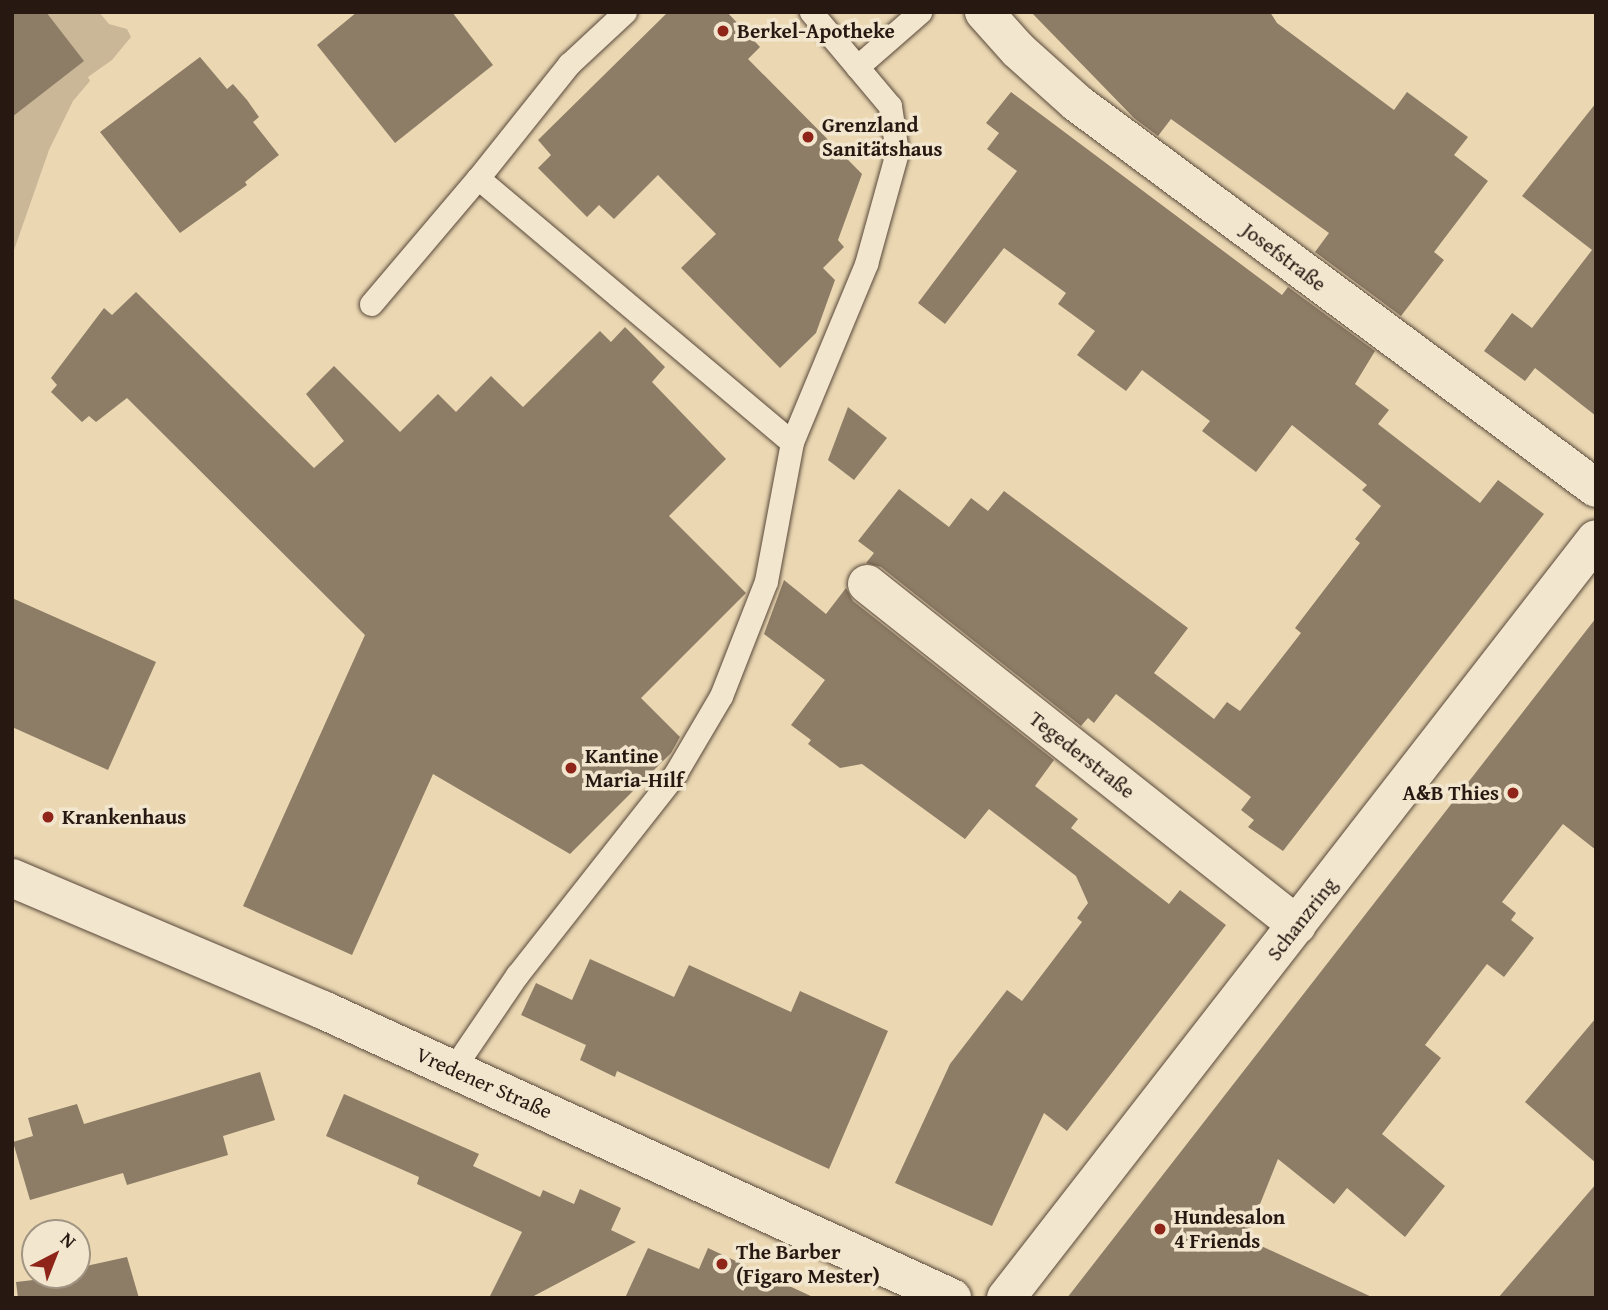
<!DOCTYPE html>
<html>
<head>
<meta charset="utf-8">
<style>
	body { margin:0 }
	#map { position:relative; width:1608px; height:1310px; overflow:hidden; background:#ebd8b3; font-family:"Gentium Book Plus",serif }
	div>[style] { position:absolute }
	.green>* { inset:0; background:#cab798 }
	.building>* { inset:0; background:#8d7c66 }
	.roads { filter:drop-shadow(0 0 2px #59483a) drop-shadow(0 0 2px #59483a) }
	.service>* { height:23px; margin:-11.5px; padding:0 11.5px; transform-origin:11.5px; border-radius:11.5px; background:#f2e6ce }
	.minor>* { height:38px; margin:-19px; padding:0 19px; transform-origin:19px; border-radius:19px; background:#f2e6ce }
	.dots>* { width:19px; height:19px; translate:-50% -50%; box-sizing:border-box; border:4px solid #f2e6ce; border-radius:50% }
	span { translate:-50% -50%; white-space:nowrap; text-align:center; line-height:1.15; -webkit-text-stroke:7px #f2e6ce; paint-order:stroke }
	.poi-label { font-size:21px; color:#281812; font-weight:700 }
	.left { translate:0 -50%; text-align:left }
	.right { translate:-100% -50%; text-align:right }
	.street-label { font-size:21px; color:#281812 }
	.frame { position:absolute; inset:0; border:14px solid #281812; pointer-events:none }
	.north { position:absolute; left:21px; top:1219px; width:70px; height:70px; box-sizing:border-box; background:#f2e6ce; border:2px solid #a19483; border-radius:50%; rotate:42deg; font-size:19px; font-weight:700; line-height:28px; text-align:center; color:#281812 }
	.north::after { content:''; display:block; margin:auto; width:24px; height:32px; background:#8f2418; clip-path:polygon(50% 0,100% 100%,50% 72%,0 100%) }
</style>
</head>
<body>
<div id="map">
	<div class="green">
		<div style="clip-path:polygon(51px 12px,99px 12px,109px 24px,127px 29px,131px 37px,112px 60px,88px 77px,90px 81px,73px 101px,49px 150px,13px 253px,12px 112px,41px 19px)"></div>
	</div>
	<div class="building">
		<div style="clip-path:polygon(12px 12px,46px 12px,84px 61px,12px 117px)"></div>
		<div style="clip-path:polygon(357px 12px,452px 12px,493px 65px,395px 143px,317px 45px)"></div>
		<div style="clip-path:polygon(668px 12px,727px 12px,760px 47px,748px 59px,862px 174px,838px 240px,844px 247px,823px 268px,835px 280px,816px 333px,780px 368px,681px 268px,716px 234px,658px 175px,614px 219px,599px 205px,587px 217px,538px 168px,551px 155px,538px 140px)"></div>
		<div style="clip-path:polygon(1031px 12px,1270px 12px,1277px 23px,1394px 110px,1407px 92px,1468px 137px,1454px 155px,1488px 181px,1434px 252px,1444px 260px,1401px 316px,1315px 252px,1329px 233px,1171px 119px,1158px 136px,1134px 118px)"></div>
		<div style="clip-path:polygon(200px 57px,227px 89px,233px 84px,247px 100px,259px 117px,253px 122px,279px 155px,245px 182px,247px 185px,180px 233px,100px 132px)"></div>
		<div style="clip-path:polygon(1011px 92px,1282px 295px,1288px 287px,1375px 351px,1355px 384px,1389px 410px,1378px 424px,1480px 503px,1498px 480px,1544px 514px,1283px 851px,1248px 827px,1254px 820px,1241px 810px,1251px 797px,1116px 694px,1094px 723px,1088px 718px,1081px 726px,881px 567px,866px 563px,874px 553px,858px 541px,899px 489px,949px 527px,971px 498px,988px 511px,1004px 491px,1188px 628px,1154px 673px,1214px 719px,1227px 702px,1240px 711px,1273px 669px,1301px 633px,1295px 628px,1360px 543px,1355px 539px,1381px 506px,1362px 490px,1367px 485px,1292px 425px,1256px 472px,1202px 431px,1210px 421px,1142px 370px,1126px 391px,1077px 355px,1095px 331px,1058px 304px,1066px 293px,1004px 248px,945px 324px,918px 303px,1017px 171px,987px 149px,999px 133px,986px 123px)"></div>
		<div style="clip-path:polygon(1596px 103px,1596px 416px,1535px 368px,1525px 381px,1484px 351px,1512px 313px,1532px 328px,1592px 250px,1522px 196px)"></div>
		<div style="clip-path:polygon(136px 292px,314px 468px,344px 441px,306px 394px,334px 366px,400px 432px,438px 394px,456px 412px,491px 376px,523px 407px,600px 331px,611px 342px,625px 327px,665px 367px,652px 382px,726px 459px,669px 516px,746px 593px,641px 698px,680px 737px,671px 753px,570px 854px,433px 774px,352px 955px,243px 906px,365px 635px,127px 398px,96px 422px,89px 416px,82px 422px,51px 392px,57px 385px,51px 378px,104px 308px,112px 315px)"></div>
		<div style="clip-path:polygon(848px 407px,887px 438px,854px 480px,828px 460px)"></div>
		<div style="clip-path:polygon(784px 580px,826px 614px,846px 588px,853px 601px,1054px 760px,1035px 786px,1078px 819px,1071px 828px,1169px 904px,1180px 890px,1226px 925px,1067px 1131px,1044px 1113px,992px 1226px,895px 1183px,950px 1064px,1007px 990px,1022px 1001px,1082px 922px,1077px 918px,1088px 903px,1076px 876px,989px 809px,965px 839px,862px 764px,840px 768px,808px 744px,811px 740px,791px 725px,825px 680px,764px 634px)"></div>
		<div style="clip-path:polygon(12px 598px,156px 662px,108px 770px,12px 727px)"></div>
		<div style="clip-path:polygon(1596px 618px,1596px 850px,1563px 824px,1502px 902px,1516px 913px,1511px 920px,1534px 938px,1504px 977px,1487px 964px,1425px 1045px,1441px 1058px,1382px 1134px,1445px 1186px,1405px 1237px,1347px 1188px,1334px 1204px,1278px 1159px,1246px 1239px,1374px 1298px,1067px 1298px)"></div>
		<div style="clip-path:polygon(590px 959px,674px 997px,689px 965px,791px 1012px,800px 991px,888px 1031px,829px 1169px,617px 1071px,615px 1077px,580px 1060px,586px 1045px,521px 1015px,536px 983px,572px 1000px)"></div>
		<div style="clip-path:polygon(1596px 1018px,1596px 1163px,1525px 1102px)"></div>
		<div style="clip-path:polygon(260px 1072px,275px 1120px,223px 1136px,228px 1155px,127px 1185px,123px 1173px,30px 1200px,13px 1142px,33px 1136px,28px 1118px,77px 1104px,84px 1124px)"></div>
		<div style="clip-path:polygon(344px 1094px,479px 1154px,473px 1166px,540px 1197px,543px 1190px,574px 1204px,580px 1189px,621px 1208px,611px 1230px,636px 1242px,530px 1298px,489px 1298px,522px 1232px,417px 1184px,419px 1177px,326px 1136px)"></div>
		<div style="clip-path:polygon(1596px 1184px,1596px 1298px,1498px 1298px)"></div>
		<div style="clip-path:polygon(648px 1248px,699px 1269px,708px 1248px,815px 1298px,625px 1298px)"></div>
		<div style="clip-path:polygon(127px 1257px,139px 1298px,18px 1298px,16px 1282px,77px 1275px,77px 1268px)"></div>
	</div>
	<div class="roads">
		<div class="service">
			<div style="left:625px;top:12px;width:76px;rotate:137.1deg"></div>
			<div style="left:569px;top:64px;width:146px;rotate:128.6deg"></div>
			<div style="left:478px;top:178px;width:410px;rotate:40.1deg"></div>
			<div style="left:857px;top:67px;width:84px;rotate:-41.1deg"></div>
			<div style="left:371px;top:304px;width:165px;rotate:-49.7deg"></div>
			<div style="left:453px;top:1069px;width:114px;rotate:-55.8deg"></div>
			<div style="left:517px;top:975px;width:256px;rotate:-51.8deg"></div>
			<div style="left:675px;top:774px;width:91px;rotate:-59.5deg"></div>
			<div style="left:721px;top:696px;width:123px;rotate:-68.6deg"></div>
			<div style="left:766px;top:581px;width:141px;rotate:-79.4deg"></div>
			<div style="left:792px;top:442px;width:193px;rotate:-67.4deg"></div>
			<div style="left:866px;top:264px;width:116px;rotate:-74.5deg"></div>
			<div style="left:897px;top:152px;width:47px;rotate:-98.7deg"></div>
			<div style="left:890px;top:106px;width:123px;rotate:-130deg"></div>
		</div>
		<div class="minor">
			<div style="left:984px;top:12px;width:51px;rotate:48.2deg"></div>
			<div style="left:1018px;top:50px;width:79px;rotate:41.9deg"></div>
			<div style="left:1077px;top:103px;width:646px;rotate:36.57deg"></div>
			<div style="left:867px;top:584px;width:549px;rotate:38.42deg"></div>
			<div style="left:12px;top:878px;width:338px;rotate:23deg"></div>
			<div style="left:323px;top:1010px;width:692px;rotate:24.6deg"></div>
			<div style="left:1006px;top:1298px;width:961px;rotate:-52.14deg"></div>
		</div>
	</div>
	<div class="dots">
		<div style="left:723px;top:31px;background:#8f2418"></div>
		<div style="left:808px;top:137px;background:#8f2418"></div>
		<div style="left:571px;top:768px;background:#8f2418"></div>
		<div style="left:1513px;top:793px;background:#8f2418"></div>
		<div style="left:48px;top:817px;background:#8f2418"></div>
		<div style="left:1160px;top:1229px;background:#8f2418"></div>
		<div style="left:722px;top:1264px;background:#8f2418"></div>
	</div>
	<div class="poi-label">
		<span class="left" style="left:737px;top:31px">Berkel-Apotheke</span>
		<span class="left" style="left:822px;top:137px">Grenzland<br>Sanitätshaus</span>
		<span class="left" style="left:585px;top:768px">Kantine<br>Maria-Hilf</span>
		<span class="right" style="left:1499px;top:793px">A&amp;B Thies</span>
		<span class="left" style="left:62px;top:817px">Krankenhaus</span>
		<span class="left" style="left:1174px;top:1229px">Hundesalon<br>4 Friends</span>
		<span class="left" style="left:736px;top:1264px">The Barber<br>(Figaro Mester)</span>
	</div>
	<div class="street-label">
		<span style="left:1284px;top:257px;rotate:37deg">Josefstraße</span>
		<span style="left:1082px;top:755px;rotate:38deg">Tegederstraße</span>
		<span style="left:1302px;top:919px;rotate:-52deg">Schanzring</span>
		<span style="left:484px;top:1083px;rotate:24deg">Vredener Straße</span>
	</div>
	<div class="frame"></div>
	<div class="north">N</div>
</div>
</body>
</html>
